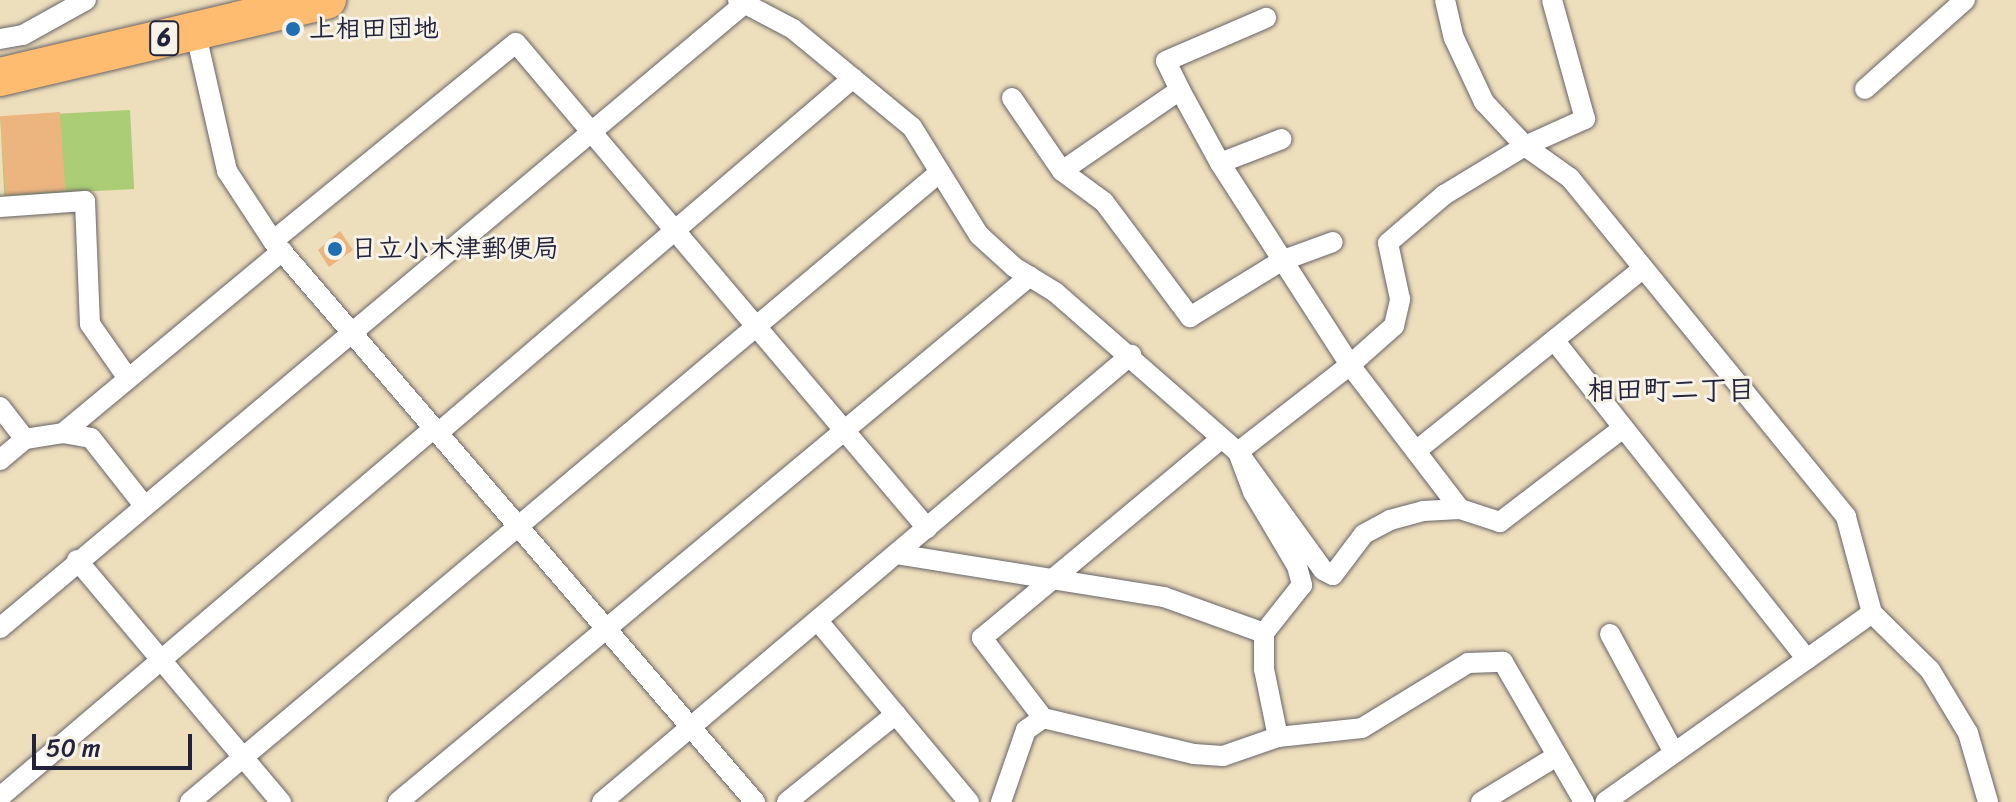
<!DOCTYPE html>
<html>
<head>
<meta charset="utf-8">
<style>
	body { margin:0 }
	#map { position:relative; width:2016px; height:802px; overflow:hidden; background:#eddebc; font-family:Sriracha,"Klee One",sans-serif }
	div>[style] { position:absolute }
	.green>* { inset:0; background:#aacd76; transform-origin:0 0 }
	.building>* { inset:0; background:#ecb47f; transform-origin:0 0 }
	.roads { filter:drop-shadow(0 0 2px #696468) drop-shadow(0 0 2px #696468) }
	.street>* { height:20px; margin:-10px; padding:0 10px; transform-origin:10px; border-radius:10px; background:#fff }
	.highway>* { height:38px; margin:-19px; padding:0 19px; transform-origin:19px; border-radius:19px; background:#fdbc70 }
	.dots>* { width:22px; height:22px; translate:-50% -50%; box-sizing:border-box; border:4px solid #f7f3e8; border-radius:50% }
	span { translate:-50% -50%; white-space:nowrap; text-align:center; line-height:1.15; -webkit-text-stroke:6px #f7f3e8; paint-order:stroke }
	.shield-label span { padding:2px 6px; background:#f7f3e8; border:2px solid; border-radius:6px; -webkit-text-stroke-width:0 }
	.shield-label { font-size:24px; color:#22223b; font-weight:700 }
	.poi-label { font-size:26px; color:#22223b; font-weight:700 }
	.left { translate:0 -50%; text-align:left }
	.neighbourhood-label { font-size:28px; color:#22223b; font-weight:700 }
	.scale { position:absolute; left:32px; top:734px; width:160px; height:36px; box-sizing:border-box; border:4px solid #22223b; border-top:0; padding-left:10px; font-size:24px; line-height:28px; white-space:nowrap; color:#22223b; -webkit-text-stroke:6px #f7f3e8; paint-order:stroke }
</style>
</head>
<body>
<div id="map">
	<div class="green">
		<div style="left:130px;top:110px;width:79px;height:130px;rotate:87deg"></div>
	</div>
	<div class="building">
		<div style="left:60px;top:112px;width:79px;height:60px;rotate:86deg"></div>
		<div style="clip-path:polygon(340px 231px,353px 250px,329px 267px,318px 250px)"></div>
	</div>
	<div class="roads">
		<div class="street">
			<div style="left:738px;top:0;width:62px;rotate:27.8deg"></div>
			<div style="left:793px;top:29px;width:154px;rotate:39.5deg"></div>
			<div style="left:912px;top:127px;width:127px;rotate:58.2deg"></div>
			<div style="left:979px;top:235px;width:47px;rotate:42.4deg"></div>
			<div style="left:1014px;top:267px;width:48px;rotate:31.4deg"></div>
			<div style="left:1055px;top:292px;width:243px;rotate:41.2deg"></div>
			<div style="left:1238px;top:452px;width:43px;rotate:69.4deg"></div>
			<div style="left:1253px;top:492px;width:86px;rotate:59.3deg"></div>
			<div style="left:1297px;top:566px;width:20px;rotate:75deg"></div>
			<div style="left:1302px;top:585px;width:61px;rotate:128.4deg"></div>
			<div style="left:1264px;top:633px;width:106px;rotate:-160.2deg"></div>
			<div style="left:1164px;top:597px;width:270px;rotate:-170.9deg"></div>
			<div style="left:1445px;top:0;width:39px;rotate:77deg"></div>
			<div style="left:1454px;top:38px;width:71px;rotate:64.9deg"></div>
			<div style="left:1484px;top:102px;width:60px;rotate:47deg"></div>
			<div style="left:1525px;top:146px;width:66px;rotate:-24.2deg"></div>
			<div style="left:1585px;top:119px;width:123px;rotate:-105.5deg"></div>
			<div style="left:195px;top:30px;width:145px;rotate:77.2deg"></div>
			<div style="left:227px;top:171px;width:84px;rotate:56.7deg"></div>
			<div style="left:273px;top:241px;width:740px;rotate:49.33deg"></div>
			<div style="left:0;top:39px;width:23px;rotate:-10deg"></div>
			<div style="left:23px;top:35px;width:72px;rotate:-29.1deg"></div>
			<div style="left:1865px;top:89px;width:134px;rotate:-41.7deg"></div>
			<div style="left:1180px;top:90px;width:32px;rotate:-116deg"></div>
			<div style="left:1166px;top:61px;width:109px;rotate:-23.3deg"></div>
			<div style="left:1012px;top:98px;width:88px;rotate:55.6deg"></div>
			<div style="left:1062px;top:171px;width:143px;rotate:-34.5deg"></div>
			<div style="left:1180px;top:90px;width:83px;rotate:61.3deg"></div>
			<div style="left:1220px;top:163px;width:240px;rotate:57.2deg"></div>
			<div style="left:1350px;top:365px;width:142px;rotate:142.2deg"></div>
			<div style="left:1238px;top:452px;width:145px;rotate:54.2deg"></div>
			<div style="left:1323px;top:570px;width:11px;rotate:27deg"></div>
			<div style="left:1333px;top:575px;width:51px;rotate:-52.9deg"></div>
			<div style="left:1364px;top:534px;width:30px;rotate:-28deg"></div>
			<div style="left:1390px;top:520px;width:34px;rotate:-15deg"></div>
			<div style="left:1423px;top:511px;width:37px;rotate:-3deg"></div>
			<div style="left:1220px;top:163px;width:66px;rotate:-21.2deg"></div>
			<div style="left:1062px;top:171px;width:52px;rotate:36.4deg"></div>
			<div style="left:1104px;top:202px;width:144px;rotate:53.2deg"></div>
			<div style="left:1190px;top:317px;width:107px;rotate:-31.6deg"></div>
			<div style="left:1281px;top:261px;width:55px;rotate:-20.1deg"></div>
			<div style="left:0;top:207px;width:85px;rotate:-4deg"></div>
			<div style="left:85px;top:201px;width:123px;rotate:87.7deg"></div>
			<div style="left:90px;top:324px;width:65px;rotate:55.1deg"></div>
			<div style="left:273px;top:241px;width:313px;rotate:-39.2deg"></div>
			<div style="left:516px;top:43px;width:636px;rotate:49.72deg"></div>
			<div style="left:1554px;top:340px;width:407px;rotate:51.6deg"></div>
			<div style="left:1807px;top:659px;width:247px;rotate:144.7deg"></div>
			<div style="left:0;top:407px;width:41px;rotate:52deg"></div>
			<div style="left:25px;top:439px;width:38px;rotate:-9deg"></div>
			<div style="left:63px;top:433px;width:28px;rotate:10deg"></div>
			<div style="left:91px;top:438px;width:84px;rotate:51.8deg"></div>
			<div style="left:1623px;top:428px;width:155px;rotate:142.6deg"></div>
			<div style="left:1500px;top:522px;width:42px;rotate:-162deg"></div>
			<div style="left:1460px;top:509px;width:181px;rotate:-127.4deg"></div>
			<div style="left:1350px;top:365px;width:59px;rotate:-41.6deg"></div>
			<div style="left:1394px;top:326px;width:28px;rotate:-77deg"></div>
			<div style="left:1400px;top:299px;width:57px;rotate:-102.1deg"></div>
			<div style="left:1388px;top:243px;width:74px;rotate:-40.6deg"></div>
			<div style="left:1444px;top:195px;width:95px;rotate:-31.2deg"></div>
			<div style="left:1525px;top:146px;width:55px;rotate:35.4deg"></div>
			<div style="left:1570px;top:178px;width:437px;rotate:50.8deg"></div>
			<div style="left:1846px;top:517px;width:99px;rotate:74.8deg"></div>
			<div style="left:1872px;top:613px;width:80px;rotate:144.7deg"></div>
			<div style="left:63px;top:433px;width:285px;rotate:-39.7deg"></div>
			<div style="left:438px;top:433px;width:546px;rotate:-40.54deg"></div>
			<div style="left:1416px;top:451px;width:290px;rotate:-38.8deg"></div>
			<div style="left:0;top:460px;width:33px;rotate:-40deg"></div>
			<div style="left:77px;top:560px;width:317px;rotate:49.9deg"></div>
			<div style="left:1872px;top:613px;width:81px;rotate:44.5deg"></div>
			<div style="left:1930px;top:670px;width:74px;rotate:58.9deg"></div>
			<div style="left:1968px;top:733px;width:72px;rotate:73.8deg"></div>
			<div style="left:818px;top:621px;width:236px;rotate:50.2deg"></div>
			<div style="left:0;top:628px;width:971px;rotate:-39.99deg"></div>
			<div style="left:1264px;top:633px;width:36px;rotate:90deg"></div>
			<div style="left:1264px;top:669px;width:69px;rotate:78.4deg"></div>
			<div style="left:1610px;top:634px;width:135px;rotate:61.7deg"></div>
			<div style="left:1043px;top:718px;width:155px;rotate:13.4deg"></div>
			<div style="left:1194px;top:754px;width:29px;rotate:4deg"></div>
			<div style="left:1223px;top:756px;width:58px;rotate:-19.1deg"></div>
			<div style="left:1278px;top:737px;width:84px;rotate:-6.1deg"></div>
			<div style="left:1362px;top:728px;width:124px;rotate:-31.5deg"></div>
			<div style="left:1468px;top:663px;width:35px;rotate:-2deg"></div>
			<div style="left:1503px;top:662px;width:162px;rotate:59.9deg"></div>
			<div style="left:0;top:797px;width:570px;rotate:-40.37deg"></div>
			<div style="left:190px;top:802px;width:979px;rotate:-40.03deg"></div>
			<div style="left:398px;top:802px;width:822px;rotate:-39.77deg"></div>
			<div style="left:602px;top:802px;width:693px;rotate:-40.2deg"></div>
			<div style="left:787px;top:802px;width:140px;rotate:-38.9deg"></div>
			<div style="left:1001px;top:802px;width:76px;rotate:-70.9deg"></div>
			<div style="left:1026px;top:730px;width:21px;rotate:-35deg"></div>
			<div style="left:1043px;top:718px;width:101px;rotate:-127.3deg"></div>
			<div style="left:982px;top:638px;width:311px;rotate:-39.8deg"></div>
			<div style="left:1481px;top:802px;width:89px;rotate:-31.2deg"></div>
		</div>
		<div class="highway">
			<div style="left:0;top:77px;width:336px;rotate:-13.3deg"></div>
		</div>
	</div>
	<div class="dots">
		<div style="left:293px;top:29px;background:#1f6fb2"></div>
		<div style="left:335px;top:249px;background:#1f6fb2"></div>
	</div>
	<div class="shield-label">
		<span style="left:164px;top:38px">6</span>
	</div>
	<div class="poi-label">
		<span class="left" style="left:309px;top:29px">上相田団地</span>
		<span class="left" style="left:351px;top:249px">日立小木津郵便局</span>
	</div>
	<div class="neighbourhood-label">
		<span style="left:1671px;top:390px">相田町二丁目</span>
	</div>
	<div class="scale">50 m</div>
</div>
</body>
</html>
